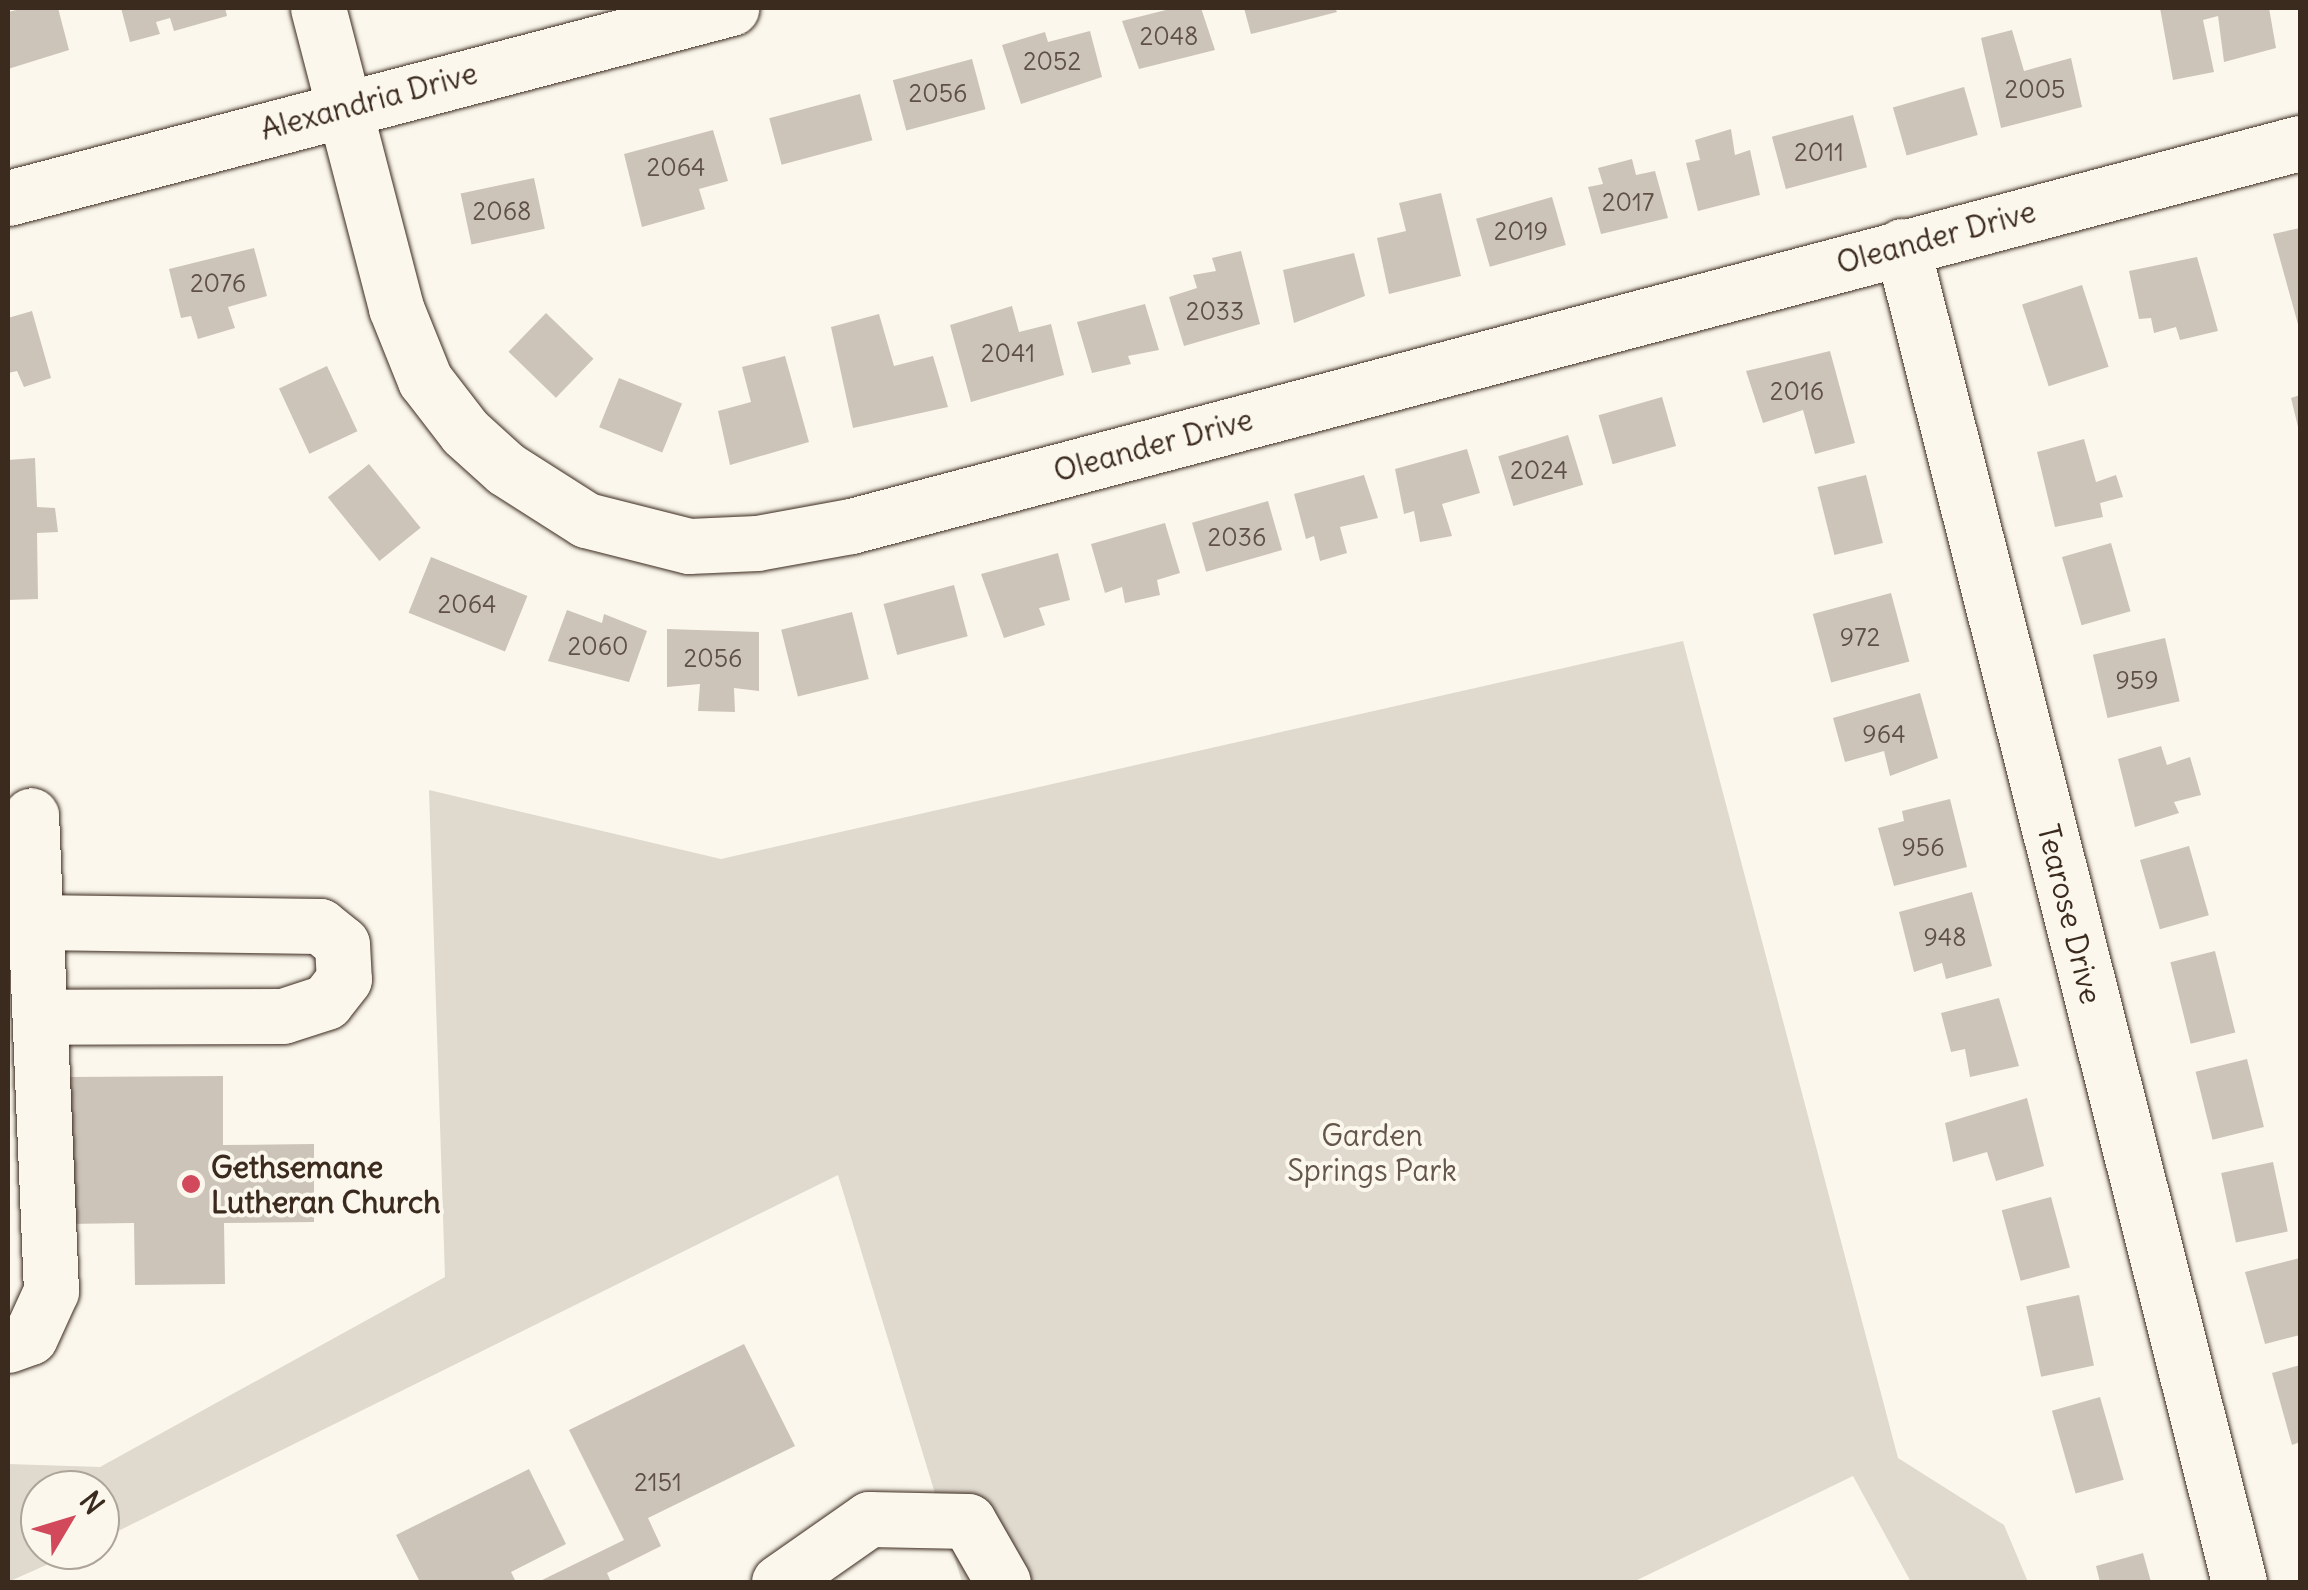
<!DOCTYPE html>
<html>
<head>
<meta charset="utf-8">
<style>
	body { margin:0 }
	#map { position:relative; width:2308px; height:1590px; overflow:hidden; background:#fbf7ec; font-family:Delius,sans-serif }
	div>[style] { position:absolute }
	.green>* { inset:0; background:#dfd9ce }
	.building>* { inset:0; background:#ccc4b9; transform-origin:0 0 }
	.roads { filter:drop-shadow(0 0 2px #3b2a1e) drop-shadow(0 0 2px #3b2a1e) }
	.minor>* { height:55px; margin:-27.5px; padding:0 27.5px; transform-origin:27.5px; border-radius:27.5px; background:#fbf7ec }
	.dots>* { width:28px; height:28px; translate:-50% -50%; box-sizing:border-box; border:5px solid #fbf7ec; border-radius:50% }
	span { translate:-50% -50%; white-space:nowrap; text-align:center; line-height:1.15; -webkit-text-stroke:8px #fbf7ec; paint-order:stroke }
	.number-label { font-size:25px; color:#5f5045 }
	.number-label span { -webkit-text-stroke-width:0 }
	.street-label { font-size:30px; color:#3b2a1e }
	.park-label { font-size:30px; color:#64564a }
	.poi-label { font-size:30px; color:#3b2a1e; font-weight:700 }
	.left { translate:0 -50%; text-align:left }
	.frame { position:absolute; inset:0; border:10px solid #3b2a1e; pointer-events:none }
	.north { position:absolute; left:20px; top:1470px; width:100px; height:100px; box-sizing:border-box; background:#fbf7ec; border:2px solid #aea59a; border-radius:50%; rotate:52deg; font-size:28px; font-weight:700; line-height:40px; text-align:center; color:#3b2a1e }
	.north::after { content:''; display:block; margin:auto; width:35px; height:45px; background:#d1495b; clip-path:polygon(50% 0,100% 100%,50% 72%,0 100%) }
</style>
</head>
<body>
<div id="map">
	<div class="green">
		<div style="clip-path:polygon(1683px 641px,1898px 1458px,2004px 1525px,2028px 1582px,1911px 1582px,1853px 1476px,1633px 1582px,962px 1582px,838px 1175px,100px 1540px,100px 1490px,40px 1490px,40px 1550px,80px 1550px,8px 1582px,8px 1464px,100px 1467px,445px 1277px,429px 790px,721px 859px)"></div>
	</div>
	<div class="building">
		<div style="clip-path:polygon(25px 8px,58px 8px,69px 50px,8px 69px,8px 12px)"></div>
		<div style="clip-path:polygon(121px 8px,225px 8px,227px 16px,174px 31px,170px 18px,156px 22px,160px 34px,130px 42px)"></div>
		<div style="clip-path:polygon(1174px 8px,1201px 8px,1215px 50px,1139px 69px,1122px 21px)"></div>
		<div style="clip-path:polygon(1244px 8px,1335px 8px,1337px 12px,1251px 34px)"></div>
		<div style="clip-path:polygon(2160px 8px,2269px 8px,2276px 48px,2224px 62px,2218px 16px,2203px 20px,2214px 72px,2173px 80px)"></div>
		<div style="clip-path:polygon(2012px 30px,2024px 71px,2071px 58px,2082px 107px,2001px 128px,1981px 38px)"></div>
		<div style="clip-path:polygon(1090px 31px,1102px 77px,1021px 104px,1002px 45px,1045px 32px,1048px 42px)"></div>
		<div style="left:972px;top:59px;width:52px;height:82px;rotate:75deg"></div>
		<div style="left:1964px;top:87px;width:50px;height:74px;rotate:74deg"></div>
		<div style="left:860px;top:94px;width:48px;height:94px;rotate:75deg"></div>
		<div style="left:1853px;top:115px;width:54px;height:84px;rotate:75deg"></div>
		<div style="clip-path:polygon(1731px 129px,1735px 155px,1750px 150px,1760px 195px,1698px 211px,1686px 163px,1700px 160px,1695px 140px)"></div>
		<div style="clip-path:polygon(713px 130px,728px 181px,699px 189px,705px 209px,642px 227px,624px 154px)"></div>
		<div style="clip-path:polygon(1632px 159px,1636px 175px,1655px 171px,1668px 218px,1601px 234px,1588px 187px,1603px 184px,1598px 168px)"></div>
		<div style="left:534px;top:178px;width:52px;height:75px;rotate:78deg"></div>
		<div style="clip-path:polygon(1441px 193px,1461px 276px,1389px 294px,1377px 238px,1406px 231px,1399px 203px)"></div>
		<div style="left:1552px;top:197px;width:50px;height:79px;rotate:74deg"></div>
		<div style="clip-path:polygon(2300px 228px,2300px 328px,2299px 328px,2273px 234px)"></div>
		<div style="clip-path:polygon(254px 248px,267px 296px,228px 307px,235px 328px,198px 339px,191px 316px,181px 318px,169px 269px)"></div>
		<div style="clip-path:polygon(1241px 251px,1260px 324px,1184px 346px,1169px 297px,1197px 288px,1193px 275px,1216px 271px,1212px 258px)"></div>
		<div style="clip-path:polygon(1354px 253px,1365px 296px,1294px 323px,1283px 270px)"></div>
		<div style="clip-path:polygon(2197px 257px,2218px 331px,2180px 340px,2176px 327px,2154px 333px,2151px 318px,2139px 319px,2129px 271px)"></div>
		<div style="left:2082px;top:285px;width:86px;height:63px;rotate:72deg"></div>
		<div style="clip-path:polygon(1145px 304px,1159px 350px,1128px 356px,1131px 364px,1092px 373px,1077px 322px)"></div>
		<div style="clip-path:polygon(1012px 306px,1019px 332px,1051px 324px,1064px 375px,971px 402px,950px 325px)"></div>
		<div style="clip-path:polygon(32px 311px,51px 378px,24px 387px,17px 371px,8px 373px,8px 318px)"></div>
		<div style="left:546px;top:313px;width:66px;height:54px;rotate:44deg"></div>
		<div style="clip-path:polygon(879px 314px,894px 366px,933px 356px,948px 407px,853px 428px,831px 327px)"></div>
		<div style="clip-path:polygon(1830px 351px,1855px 443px,1815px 454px,1803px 410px,1763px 423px,1746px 371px)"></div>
		<div style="clip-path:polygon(785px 356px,809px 442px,730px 465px,718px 411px,751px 402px,742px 367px)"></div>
		<div style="left:327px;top:366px;width:72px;height:53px;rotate:65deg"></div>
		<div style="left:619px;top:378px;width:68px;height:53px;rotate:22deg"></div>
		<div style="clip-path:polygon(2300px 395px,2300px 431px,2299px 431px,2291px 398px)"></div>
		<div style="left:1662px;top:397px;width:51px;height:66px;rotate:74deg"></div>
		<div style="left:1568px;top:435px;width:52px;height:73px;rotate:73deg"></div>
		<div style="clip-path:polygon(2084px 439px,2096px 482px,2116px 475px,2123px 497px,2100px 503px,2103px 517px,2055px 527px,2037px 452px)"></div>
		<div style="clip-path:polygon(1467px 449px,1480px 493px,1442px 504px,1452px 536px,1420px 542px,1414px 511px,1404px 514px,1395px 469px)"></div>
		<div style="clip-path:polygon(35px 458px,37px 507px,55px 508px,58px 532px,37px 533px,38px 599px,8px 600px,8px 460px)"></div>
		<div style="left:369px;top:464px;width:82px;height:53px;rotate:51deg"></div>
		<div style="clip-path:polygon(1364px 475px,1378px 518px,1340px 527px,1347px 553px,1320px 561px,1314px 536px,1306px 539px,1294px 494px)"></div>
		<div style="left:1866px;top:475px;width:70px;height:50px;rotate:76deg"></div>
		<div style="left:1268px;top:501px;width:51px;height:79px;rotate:74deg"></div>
		<div style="clip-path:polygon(1165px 523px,1180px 573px,1157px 580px,1160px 595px,1125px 603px,1122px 587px,1105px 593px,1091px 544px)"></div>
		<div style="left:2111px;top:543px;width:71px;height:51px;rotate:74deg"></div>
		<div style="clip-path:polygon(1058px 553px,1070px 600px,1039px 608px,1045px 625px,1004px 638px,981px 574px)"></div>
		<div style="left:431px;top:557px;width:104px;height:60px;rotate:22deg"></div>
		<div style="left:954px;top:585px;width:53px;height:73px;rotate:75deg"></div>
		<div style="left:1891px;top:593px;width:71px;height:81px;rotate:75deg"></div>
		<div style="clip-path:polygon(567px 610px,602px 623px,604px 614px,647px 631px,629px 682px,548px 661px)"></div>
		<div style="left:852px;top:612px;width:69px;height:73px;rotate:76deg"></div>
		<div style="clip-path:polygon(667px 629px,759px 632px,759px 691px,734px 688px,735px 712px,698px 711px,700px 684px,667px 687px)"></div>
		<div style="left:2165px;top:638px;width:65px;height:74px;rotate:77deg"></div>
		<div style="clip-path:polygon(1920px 693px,1938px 758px,1890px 776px,1884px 751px,1845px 762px,1833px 718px)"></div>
		<div style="clip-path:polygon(2161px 746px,2167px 765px,2190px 757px,2201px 795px,2174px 802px,2179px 813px,2135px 827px,2118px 759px)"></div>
		<div style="clip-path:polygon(1950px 799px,1967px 867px,1894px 886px,1878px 828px,1904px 821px,1902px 811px)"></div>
		<div style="left:2189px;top:846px;width:72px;height:51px;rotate:74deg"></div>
		<div style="clip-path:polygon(1972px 892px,1992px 966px,1946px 979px,1942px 963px,1914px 972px,1899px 912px)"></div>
		<div style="left:2215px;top:951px;width:84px;height:46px;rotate:76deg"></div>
		<div style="clip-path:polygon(1999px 998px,2019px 1066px,1970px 1077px,1965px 1049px,1951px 1052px,1941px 1013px)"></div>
		<div style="left:2247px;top:1059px;width:70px;height:53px;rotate:76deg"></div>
		<div style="clip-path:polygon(223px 1076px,223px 1145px,314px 1144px,314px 1222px,224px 1223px,225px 1284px,135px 1285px,134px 1223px,68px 1224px,66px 1077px)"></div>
		<div style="clip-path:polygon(2027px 1098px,2044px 1166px,1996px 1181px,1987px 1152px,1953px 1162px,1945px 1123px)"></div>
		<div style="left:2273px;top:1162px;width:71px;height:53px;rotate:78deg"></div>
		<div style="left:2051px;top:1197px;width:73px;height:51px;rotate:75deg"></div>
		<div style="clip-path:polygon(2300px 1258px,2300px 1335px,2265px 1344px,2245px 1272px)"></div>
		<div style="left:2079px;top:1295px;width:72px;height:54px;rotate:78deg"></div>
		<div style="clip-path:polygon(744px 1344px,795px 1446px,648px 1518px,661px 1546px,607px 1573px,611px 1582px,538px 1582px,624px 1540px,569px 1430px)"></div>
		<div style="clip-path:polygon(2300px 1365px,2300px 1442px,2292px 1445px,2272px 1373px)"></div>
		<div style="left:2100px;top:1397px;width:86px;height:50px;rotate:74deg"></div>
		<div style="clip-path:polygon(529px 1469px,566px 1544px,511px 1572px,516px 1582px,420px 1582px,396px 1535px)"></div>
		<div style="clip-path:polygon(2143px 1553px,2151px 1582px,2100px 1582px,2096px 1566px)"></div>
	</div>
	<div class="roads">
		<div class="minor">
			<div style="left:318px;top:8px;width:310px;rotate:75.4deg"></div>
			<div style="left:396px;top:308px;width:78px;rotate:68.1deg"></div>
			<div style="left:425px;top:380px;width:66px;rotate:52.4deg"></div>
			<div style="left:465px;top:432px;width:55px;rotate:42.1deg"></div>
			<div style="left:506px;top:469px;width:95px;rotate:32.5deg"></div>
			<div style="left:586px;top:520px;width:106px;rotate:14.2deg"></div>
			<div style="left:689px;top:546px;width:68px;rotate:-2.5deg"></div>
			<div style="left:757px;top:543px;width:96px;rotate:-10.3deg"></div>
			<div style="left:851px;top:526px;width:1499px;rotate:-14.81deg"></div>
			<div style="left:8px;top:198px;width:748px;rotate:-14.72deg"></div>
			<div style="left:1902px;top:246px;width:1378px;rotate:75.84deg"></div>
			<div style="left:36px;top:922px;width:284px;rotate:0.8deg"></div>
			<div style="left:320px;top:926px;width:28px;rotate:39deg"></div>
			<div style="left:342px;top:944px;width:35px;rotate:87deg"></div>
			<div style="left:344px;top:979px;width:29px;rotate:128deg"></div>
			<div style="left:326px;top:1002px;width:45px;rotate:162deg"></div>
			<div style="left:283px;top:1016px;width:243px;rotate:179.8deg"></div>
			<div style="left:8px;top:1345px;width:23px;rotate:-20deg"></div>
			<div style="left:30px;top:1337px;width:51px;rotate:-65.5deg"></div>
			<div style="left:51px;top:1291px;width:476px;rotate:-92.4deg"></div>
			<div style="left:779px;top:1582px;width:110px;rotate:-35deg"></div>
			<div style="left:869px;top:1519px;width:99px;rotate:1.2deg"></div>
			<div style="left:968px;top:1521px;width:70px;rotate:60.2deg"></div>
		</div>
	</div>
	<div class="dots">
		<div style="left:191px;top:1184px;background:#d1495b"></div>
	</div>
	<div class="number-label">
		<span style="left:1169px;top:36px">2048</span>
		<span style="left:1052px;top:61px">2052</span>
		<span style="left:2035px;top:89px">2005</span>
		<span style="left:938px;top:93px">2056</span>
		<span style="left:1819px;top:152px">2011</span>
		<span style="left:676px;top:167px">2064</span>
		<span style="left:1628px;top:202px">2017</span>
		<span style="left:502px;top:211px">2068</span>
		<span style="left:1521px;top:231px">2019</span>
		<span style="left:218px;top:283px">2076</span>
		<span style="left:1215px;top:311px">2033</span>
		<span style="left:1008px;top:353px">2041</span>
		<span style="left:1797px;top:391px">2016</span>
		<span style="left:1539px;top:470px">2024</span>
		<span style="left:1237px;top:537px">2036</span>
		<span style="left:467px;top:604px">2064</span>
		<span style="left:1860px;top:637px">972</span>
		<span style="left:598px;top:646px">2060</span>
		<span style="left:713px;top:658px">2056</span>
		<span style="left:2137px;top:680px">959</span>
		<span style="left:1884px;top:734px">964</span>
		<span style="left:1923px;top:847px">956</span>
		<span style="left:1945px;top:937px">948</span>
		<span style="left:658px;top:1482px">2151</span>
	</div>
	<div class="street-label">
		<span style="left:369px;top:101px;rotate:-15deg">Alexandria Drive</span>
		<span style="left:1936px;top:237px;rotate:-15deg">Oleander Drive</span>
		<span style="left:1153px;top:445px;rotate:-15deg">Oleander Drive</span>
		<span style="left:2070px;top:914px;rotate:76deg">Tearose Drive</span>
	</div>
	<div class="park-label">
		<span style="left:1372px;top:1152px">Garden<br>Springs Park</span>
	</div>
	<div class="poi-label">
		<span class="left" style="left:211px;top:1184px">Gethsemane<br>Lutheran Church</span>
	</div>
	<div class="frame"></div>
	<div class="north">N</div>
</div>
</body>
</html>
